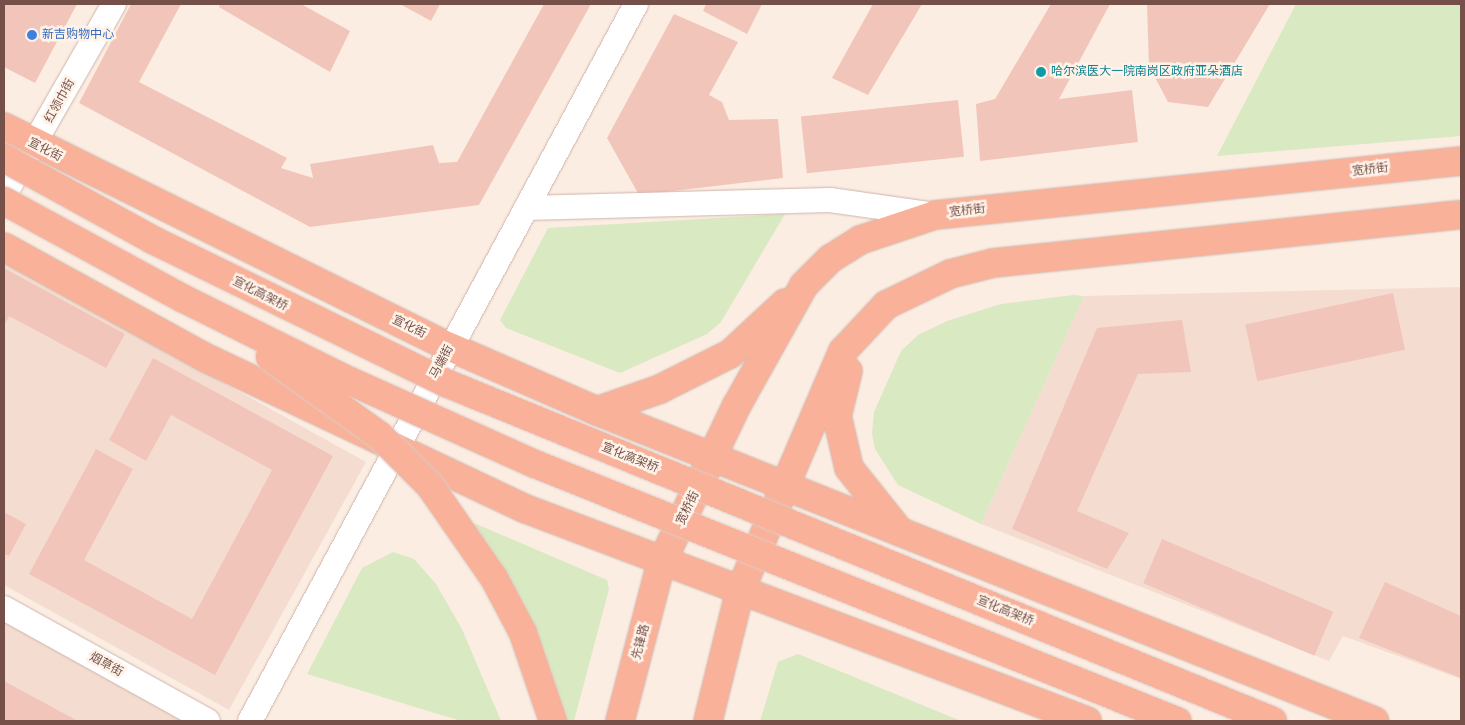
<!DOCTYPE html>
<html>
<head>
<meta charset="utf-8">
<style>
	body { margin:0 }
	#map { position:relative; width:1465px; height:725px; overflow:hidden; background:#fcede2; font-family:Rubik,"Noto Sans SC",sans-serif }
	div>[style] { position:absolute }
	.residential>* { inset:0; background:#f4ddd0 }
	.green>* { inset:0; background:#d9e9c1 }
	.building>* { inset:0; background:#f2c5ba; transform-origin:0 0 }
	.roads { filter:drop-shadow(0 0 1px #cfb5ac) drop-shadow(0 0 1px #cfb5ac) }
	.tertiary>* { height:24px; margin:-12px; padding:0 12px; transform-origin:12px; border-radius:12px; background:#fff }
	.trunk>* { height:28px; margin:-14px; padding:0 14px; transform-origin:14px; border-radius:14px; background:#f9b299 }
	.bridges { filter:drop-shadow(0 0 1px #d8cecc) drop-shadow(0 0 1px #d8cecc) }
	.trunk-bridge>* { height:28px; margin:-14px; padding:0 14px; transform-origin:14px; border-radius:14px; background:#f9b299 }
	.dots>* { width:14px; height:14px; translate:-50% -50%; box-sizing:border-box; border:2px solid #fff2e8; border-radius:50% }
	span { translate:-50% -50%; white-space:nowrap; text-align:center; line-height:1.15; -webkit-text-stroke:5px #fff2e8; paint-order:stroke }
	.shop-label { font-size:12px; color:#366cbe }
	.left { translate:0 -50%; text-align:left }
	.culture-label { font-size:12px; color:#0d838f }
	.street-label { font-size:12px; color:#745049 }
	.frame { position:absolute; inset:0; border:5px solid #745049; pointer-events:none }
</style>
</head>
<body>
<div id="map">
	<div class="residential">
		<div style="clip-path:polygon(4px 261px,366px 462px,229px 710px,4px 585px)"></div>
		<div style="clip-path:polygon(1461px 287px,1461px 679px,1343px 636px,1329px 661px,981px 524px,1084px 296px)"></div>
		<div style="clip-path:polygon(4px 620px,186px 721px,4px 721px)"></div>
	</div>
	<div class="green">
		<div style="clip-path:polygon(1296px 4px,1461px 4px,1461px 136px,1217px 156px)"></div>
		<div style="clip-path:polygon(785px 214px,721px 322px,707px 334px,620px 373px,506px 328px,500px 320px,548px 228px)"></div>
		<div style="clip-path:polygon(1073px 295px,1084px 296px,981px 524px,898px 485px,875px 449px,872px 433px,874px 412px,901px 351px,918px 335px,947px 321px,1001px 304px)"></div>
		<div style="clip-path:polygon(474px 523px,607px 580px,609px 589px,574px 721px,562px 721px,531px 631px)"></div>
		<div style="clip-path:polygon(393px 552px,414px 559px,436px 584px,462px 629px,501px 721px,461px 721px,307px 674px,362px 568px)"></div>
		<div style="clip-path:polygon(798px 654px,961px 721px,760px 721px,778px 662px)"></div>
	</div>
	<div class="building">
		<div style="clip-path:polygon(4px 4px,77px 4px,35px 83px,4px 67px)"></div>
		<div style="clip-path:polygon(131px 4px,181px 4px,139px 82px,287px 158px,281px 168px,313px 178px,310px 164px,433px 145px,439px 163px,457px 162px,544px 4px,591px 4px,479px 205px,310px 227px,79px 103px)"></div>
		<div style="clip-path:polygon(220px 4px,301px 4px,350px 31px,330px 72px,219px 7px)"></div>
		<div style="clip-path:polygon(400px 4px,440px 4px,431px 21px)"></div>
		<div style="clip-path:polygon(706px 4px,762px 4px,747px 34px,703px 11px)"></div>
		<div style="clip-path:polygon(873px 4px,922px 4px,868px 95px,832px 78px)"></div>
		<div style="clip-path:polygon(1051px 4px,1110px 4px,1059px 99px,1132px 90px,1138px 142px,980px 161px,976px 104px,995px 99px)"></div>
		<div style="clip-path:polygon(1147px 4px,1270px 4px,1208px 107px,1168px 102px,1149px 66px)"></div>
		<div style="clip-path:polygon(674px 14px,738px 42px,709px 95px,722px 102px,729px 120px,778px 119px,783px 178px,639px 195px,607px 138px)"></div>
		<div style="left:958px;top:100px;width:57px;height:158px;rotate:84deg"></div>
		<div style="clip-path:polygon(4px 268px,125px 334px,106px 368px,9px 316px,4px 326px)"></div>
		<div style="left:1393px;top:293px;width:58px;height:151px;rotate:78deg"></div>
		<div style="clip-path:polygon(1182px 320px,1191px 372px,1138px 374px,1077px 511px,1129px 533px,1107px 569px,1012px 529px,1097px 328px)"></div>
		<div style="clip-path:polygon(153px 358px,333px 456px,215px 675px,29px 574px,96px 449px,133px 469px,84px 560px,192px 619px,272px 470px,171px 415px,146px 461px,109px 440px)"></div>
		<div style="clip-path:polygon(4px 512px,26px 524px,9px 556px,4px 554px)"></div>
		<div style="left:1162px;top:539px;width:186px;height:48px;rotate:23deg"></div>
		<div style="clip-path:polygon(1385px 582px,1461px 616px,1461px 678px,1359px 638px)"></div>
		<div style="clip-path:polygon(4px 681px,78px 721px,4px 721px)"></div>
	</div>
	<div class="roads">
		<div class="tertiary">
			<div style="left:4px;top:196px;width:221px;rotate:-60.2deg"></div>
			<div style="left:526px;top:208px;width:304px;rotate:-1.5deg"></div>
			<div style="left:830px;top:200px;width:106px;rotate:8.1deg"></div>
			<div style="left:4px;top:608px;width:233px;rotate:29deg"></div>
			<div style="left:250px;top:721px;width:814px;rotate:-61.7deg"></div>
		</div>
		<div class="trunk">
			<div style="left:4px;top:127px;width:497px;rotate:26.3deg"></div>
			<div style="left:450px;top:347px;width:160px;rotate:23.5deg"></div>
			<div style="left:597px;top:411px;width:837px;rotate:21.73deg"></div>
			<div style="left:4px;top:247px;width:228px;rotate:28.8deg"></div>
			<div style="left:204px;top:357px;width:356px;rotate:25.3deg"></div>
			<div style="left:526px;top:509px;width:600px;rotate:20.7deg"></div>
			<div style="left:848px;top:371px;width:46px;rotate:103.7deg"></div>
			<div style="left:837px;top:416px;width:53px;rotate:77deg"></div>
			<div style="left:849px;top:468px;width:82px;rotate:51.4deg"></div>
			<div style="left:597px;top:411px;width:67px;rotate:-19.2deg"></div>
			<div style="left:660px;top:389px;width:78px;rotate:-26.6deg"></div>
			<div style="left:730px;top:354px;width:75px;rotate:-42.8deg"></div>
			<div style="left:620px;top:721px;width:162px;rotate:-75.4deg"></div>
			<div style="left:661px;top:564px;width:176px;rotate:-64.5deg"></div>
			<div style="left:737px;top:405px;width:137px;rotate:-60.8deg"></div>
			<div style="left:804px;top:285px;width:37px;rotate:-45deg"></div>
			<div style="left:830px;top:259px;width:36px;rotate:-32deg"></div>
			<div style="left:860px;top:240px;width:79px;rotate:-18.4deg"></div>
			<div style="left:935px;top:215px;width:529px;rotate:-5.86deg"></div>
			<div style="left:708px;top:721px;width:134px;rotate:-76.2deg"></div>
			<div style="left:740px;top:591px;width:261px;rotate:-66.8deg"></div>
			<div style="left:843px;top:351px;width:63px;rotate:-46.9deg"></div>
			<div style="left:886px;top:305px;width:71px;rotate:-25.8deg"></div>
			<div style="left:950px;top:274px;width:44px;rotate:-14.3deg"></div>
			<div style="left:993px;top:263px;width:470px;rotate:-5.9deg"></div>
		</div>
	</div>
	<div class="bridges">
		<div class="trunk-bridge">
			<div style="left:4px;top:158px;width:170px;rotate:28.8deg"></div>
			<div style="left:153px;top:240px;width:326px;rotate:26deg"></div>
			<div style="left:446px;top:383px;width:893px;rotate:22.23deg"></div>
			<div style="left:4px;top:201px;width:203px;rotate:28.6deg"></div>
			<div style="left:182px;top:298px;width:178px;rotate:26.4deg"></div>
			<div style="left:341px;top:377px;width:213px;rotate:24.2deg"></div>
			<div style="left:535px;top:464px;width:692px;rotate:21.82deg"></div>
			<div style="left:270px;top:357px;width:134px;rotate:35.6deg"></div>
			<div style="left:379px;top:435px;width:72px;rotate:45deg"></div>
			<div style="left:430px;top:486px;width:112px;rotate:55.2deg"></div>
			<div style="left:494px;top:578px;width:62px;rotate:62.2deg"></div>
			<div style="left:523px;top:633px;width:93px;rotate:71.2deg"></div>
		</div>
	</div>
	<div class="dots">
		<div style="left:32px;top:35px;background:#3f7fe0"></div>
		<div style="left:1041px;top:72px;background:#0f9aa8"></div>
	</div>
	<div class="shop-label">
		<span class="left" style="left:42px;top:35px">新吉购物中心</span>
	</div>
	<div class="culture-label">
		<span class="left" style="left:1051px;top:72px">哈尔滨医大一院南岗区政府亚朵酒店</span>
	</div>
	<div class="street-label">
		<span style="left:60px;top:101px;rotate:-61deg">红领巾街</span>
		<span style="left:45px;top:150px;rotate:27deg">宣化街</span>
		<span style="left:1370px;top:170px;rotate:-6deg">宽桥街</span>
		<span style="left:967px;top:211px;rotate:-6deg">宽桥街</span>
		<span style="left:260px;top:294px;rotate:27deg">宣化高架桥</span>
		<span style="left:409px;top:327px;rotate:26deg">宣化街</span>
		<span style="left:442px;top:362px;rotate:-62deg">马端街</span>
		<span style="left:630px;top:458px;rotate:22deg">宣化高架桥</span>
		<span style="left:688px;top:508px;rotate:-64deg">宽桥街</span>
		<span style="left:1005px;top:611px;rotate:22deg">宣化高架桥</span>
		<span style="left:641px;top:642px;rotate:-75deg">先锋路</span>
		<span style="left:106px;top:665px;rotate:29deg">烟草街</span>
	</div>
	<div class="frame"></div>
</div>
</body>
</html>
